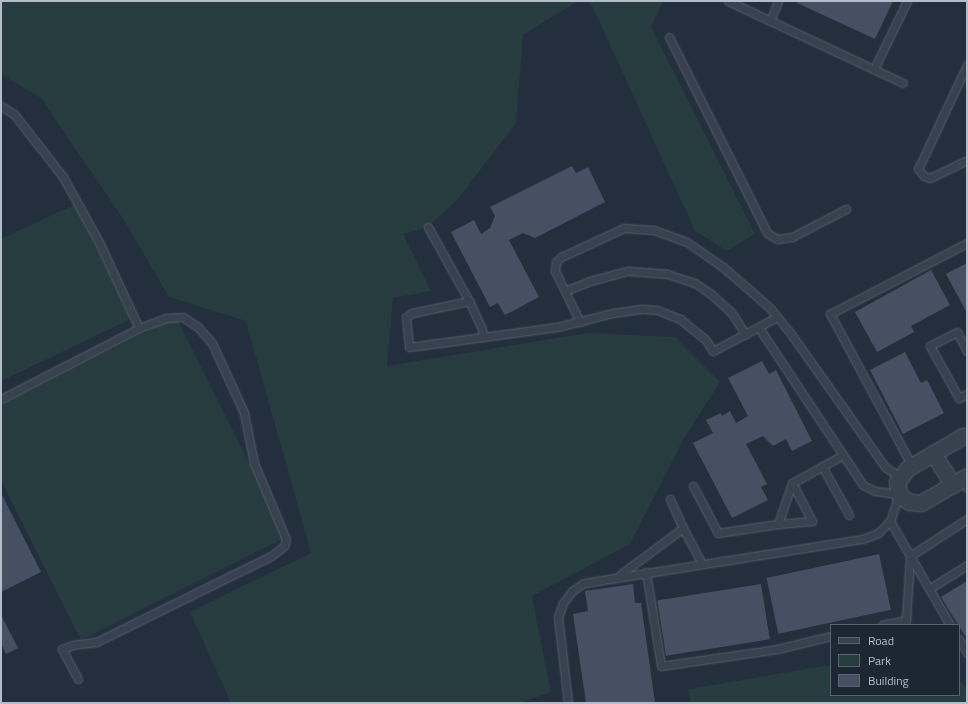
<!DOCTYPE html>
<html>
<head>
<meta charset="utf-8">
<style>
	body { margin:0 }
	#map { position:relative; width:968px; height:704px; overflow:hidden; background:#242f3e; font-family:"Titillium Web",sans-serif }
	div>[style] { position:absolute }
	.green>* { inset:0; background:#263c3f }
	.building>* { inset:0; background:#455162; transform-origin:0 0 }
	.roads { filter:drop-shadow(0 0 1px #565f6c) drop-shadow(0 0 1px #565f6c) }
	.lane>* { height:7px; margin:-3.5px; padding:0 3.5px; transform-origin:3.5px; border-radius:3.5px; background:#38414e }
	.street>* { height:15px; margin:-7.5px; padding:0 7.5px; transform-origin:7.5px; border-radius:7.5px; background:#38414e }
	span { translate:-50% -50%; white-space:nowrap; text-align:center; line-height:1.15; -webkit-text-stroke:3px #1d2633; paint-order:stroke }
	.frame { position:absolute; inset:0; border:2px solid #b4bcc9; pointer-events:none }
	.legend { position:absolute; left:830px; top:624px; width:130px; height:72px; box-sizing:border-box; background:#1d2633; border:1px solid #59626f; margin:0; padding:5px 7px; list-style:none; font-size:12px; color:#b4bcc9 }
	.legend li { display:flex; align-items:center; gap:8px; height:20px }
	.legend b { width:20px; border:1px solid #59626f }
</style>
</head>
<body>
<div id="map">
	<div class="green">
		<div style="clip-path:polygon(1px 1px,578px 1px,523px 35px,516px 123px,457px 200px,428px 227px,403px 234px,431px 291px,393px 298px,387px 366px,587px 333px,675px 337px,720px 382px,684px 438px,630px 544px,532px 596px,551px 692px,519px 703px,231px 703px,190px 612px,311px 553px,246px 321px,169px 297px,124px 220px,41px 98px,1px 74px)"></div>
		<div style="clip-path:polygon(590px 1px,663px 1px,651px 27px,755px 234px,727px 251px,695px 231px)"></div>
		<div style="clip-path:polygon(76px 204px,131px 319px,1px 381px,1px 239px)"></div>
		<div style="clip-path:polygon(176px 317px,286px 537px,81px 640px,1px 480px,1px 405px)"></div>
		<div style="clip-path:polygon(831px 665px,831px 695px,959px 695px,959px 679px,967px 689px,967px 703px,690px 703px,688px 689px)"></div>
	</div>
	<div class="building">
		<div style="clip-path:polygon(798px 1px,893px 1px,875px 39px,797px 3px)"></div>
		<div style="clip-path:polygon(572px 166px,576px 173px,588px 167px,605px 202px,535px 238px,523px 233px,509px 240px,539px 297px,505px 315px,498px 303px,490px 307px,451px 232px,474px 220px,481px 234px,490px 228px,495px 216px,490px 207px)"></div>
		<div style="clip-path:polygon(967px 263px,967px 313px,946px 274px)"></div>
		<div style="clip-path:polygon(931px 270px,950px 305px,911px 326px,914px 332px,877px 352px,855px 312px)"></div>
		<div style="clip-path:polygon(905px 352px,921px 383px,927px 380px,944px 413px,903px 434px,870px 370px)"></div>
		<div style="clip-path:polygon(762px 361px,769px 374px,776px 370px,812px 441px,792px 451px,786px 439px,773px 446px,763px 436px,746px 444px,767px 484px,761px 487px,768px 500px,732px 518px,693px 443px,713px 433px,706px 420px,721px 413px,722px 416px,730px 411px,736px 423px,748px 416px,728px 378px)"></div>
		<div style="clip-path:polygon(1px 493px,41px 572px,1px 592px)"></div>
		<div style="left:879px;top:554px;width:57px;height:115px;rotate:78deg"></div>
		<div style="clip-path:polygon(967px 581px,967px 639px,941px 597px)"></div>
		<div style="clip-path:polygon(633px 584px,635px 603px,641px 603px,655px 703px,586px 703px,573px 614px,588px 611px,585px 591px)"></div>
		<div style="left:761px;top:584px;width:56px;height:105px;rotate:81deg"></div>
		<div style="clip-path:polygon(1px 615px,18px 648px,6px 654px,1px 643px)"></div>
	</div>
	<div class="roads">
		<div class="lane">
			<div style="left:728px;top:1px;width:193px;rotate:25.1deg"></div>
			<div style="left:770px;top:21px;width:22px;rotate:-68deg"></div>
			<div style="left:669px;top:37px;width:219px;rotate:63.4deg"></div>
			<div style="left:767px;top:233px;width:12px;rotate:31deg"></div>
			<div style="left:777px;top:239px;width:15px;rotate:-8deg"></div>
			<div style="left:792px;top:237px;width:61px;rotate:-27.4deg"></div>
			<div style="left:967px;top:65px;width:115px;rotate:115.2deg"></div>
			<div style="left:918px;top:169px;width:9px;rotate:49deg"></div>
			<div style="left:924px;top:176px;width:6px;rotate:18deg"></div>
			<div style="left:930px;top:178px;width:41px;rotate:-25.9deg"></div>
			<div style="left:874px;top:69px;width:76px;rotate:-64.1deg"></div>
			<div style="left:1px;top:106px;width:15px;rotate:32deg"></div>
			<div style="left:14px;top:114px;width:80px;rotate:52.1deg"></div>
			<div style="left:63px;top:177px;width:74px;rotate:61deg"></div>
			<div style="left:99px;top:242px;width:95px;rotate:65.1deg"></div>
			<div style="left:139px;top:328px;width:29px;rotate:-20deg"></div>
			<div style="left:166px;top:318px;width:17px;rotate:-3deg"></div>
			<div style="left:183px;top:317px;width:18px;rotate:34deg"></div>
			<div style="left:198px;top:327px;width:21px;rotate:49deg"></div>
			<div style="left:212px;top:343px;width:77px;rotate:65.4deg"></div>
			<div style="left:244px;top:413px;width:51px;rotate:78.7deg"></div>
			<div style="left:254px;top:463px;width:82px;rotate:67.2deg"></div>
			<div style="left:286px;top:539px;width:7px;rotate:106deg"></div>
			<div style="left:284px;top:546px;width:16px;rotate:142deg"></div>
			<div style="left:271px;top:556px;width:195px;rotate:153.8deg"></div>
			<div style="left:96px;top:642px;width:23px;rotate:173deg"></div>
			<div style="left:73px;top:645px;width:12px;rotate:160deg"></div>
			<div style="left:62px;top:649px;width:34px;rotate:62deg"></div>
			<div style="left:428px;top:227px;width:85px;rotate:61deg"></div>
			<div style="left:469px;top:301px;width:31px;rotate:65deg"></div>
			<div style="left:482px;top:329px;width:8px;rotate:83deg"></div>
			<div style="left:565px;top:291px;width:27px;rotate:-22deg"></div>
			<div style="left:590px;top:281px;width:39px;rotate:-15deg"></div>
			<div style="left:628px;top:271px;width:39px;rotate:4deg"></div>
			<div style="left:667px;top:274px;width:29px;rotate:18deg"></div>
			<div style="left:695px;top:283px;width:19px;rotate:35deg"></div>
			<div style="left:711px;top:294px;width:27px;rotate:42deg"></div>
			<div style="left:731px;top:312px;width:27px;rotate:57deg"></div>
			<div style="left:469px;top:301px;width:58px;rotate:168.1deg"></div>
			<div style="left:412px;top:313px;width:7px;rotate:146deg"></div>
			<div style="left:406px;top:317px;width:30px;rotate:84deg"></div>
			<div style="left:409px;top:347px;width:149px;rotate:-7.7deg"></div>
			<div style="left:557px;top:327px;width:58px;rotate:-14deg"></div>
			<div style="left:613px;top:313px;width:30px;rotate:-8deg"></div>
			<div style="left:643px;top:309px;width:14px;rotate:4deg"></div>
			<div style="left:657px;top:310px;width:25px;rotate:21deg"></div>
			<div style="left:680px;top:319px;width:33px;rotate:39deg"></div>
			<div style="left:706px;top:340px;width:13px;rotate:58deg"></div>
			<div style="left:713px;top:351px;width:72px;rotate:-28deg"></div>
			<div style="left:580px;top:322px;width:57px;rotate:-116.1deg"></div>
			<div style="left:555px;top:271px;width:9px;rotate:-84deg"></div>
			<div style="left:556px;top:262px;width:7px;rotate:-45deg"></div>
			<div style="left:561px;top:257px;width:69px;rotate:-24.7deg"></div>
			<div style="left:624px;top:228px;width:30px;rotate:4deg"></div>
			<div style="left:654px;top:230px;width:35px;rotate:20deg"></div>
			<div style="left:687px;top:242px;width:44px;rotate:34.8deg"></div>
			<div style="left:723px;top:267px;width:62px;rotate:41.1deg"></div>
			<div style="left:770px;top:308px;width:33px;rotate:51deg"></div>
			<div style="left:791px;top:334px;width:163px;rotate:54.7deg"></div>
			<div style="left:885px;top:467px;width:17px;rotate:33deg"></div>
			<div style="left:759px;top:328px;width:188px;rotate:56.5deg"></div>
			<div style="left:863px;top:485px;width:13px;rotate:27deg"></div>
			<div style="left:875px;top:491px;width:24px;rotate:7deg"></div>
			<div style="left:899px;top:494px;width:28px;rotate:108deg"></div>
			<div style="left:890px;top:521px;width:120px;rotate:60deg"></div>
			<div style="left:967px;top:351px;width:21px;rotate:-118deg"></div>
			<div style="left:957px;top:332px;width:30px;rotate:153deg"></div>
			<div style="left:930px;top:346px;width:60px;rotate:60.9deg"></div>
			<div style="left:959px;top:398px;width:9px;rotate:-27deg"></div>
			<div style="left:1px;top:399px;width:155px;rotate:-27.2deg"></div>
			<div style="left:822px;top:466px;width:56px;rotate:61.1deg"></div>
			<div style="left:912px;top:466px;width:173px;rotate:-118.3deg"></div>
			<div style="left:830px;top:314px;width:154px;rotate:-27.4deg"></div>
			<div style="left:961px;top:479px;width:11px;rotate:56deg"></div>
			<div style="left:693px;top:486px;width:53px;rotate:62deg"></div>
			<div style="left:718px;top:533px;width:61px;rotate:-8.5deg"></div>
			<div style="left:778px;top:524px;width:43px;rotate:-71.1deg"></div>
			<div style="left:792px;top:483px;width:58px;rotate:-28.8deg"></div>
			<div style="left:670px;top:499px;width:32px;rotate:66deg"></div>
			<div style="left:778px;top:524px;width:34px;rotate:-5deg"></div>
			<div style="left:812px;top:521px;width:43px;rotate:-117.8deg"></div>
			<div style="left:646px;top:572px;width:95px;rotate:80.9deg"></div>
			<div style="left:661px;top:666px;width:117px;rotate:-8.3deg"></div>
			<div style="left:777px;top:649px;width:56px;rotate:-13.5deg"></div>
			<div style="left:621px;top:574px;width:77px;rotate:-36.6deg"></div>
			<div style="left:683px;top:528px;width:40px;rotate:62deg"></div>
			<div style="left:929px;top:589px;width:45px;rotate:-32.3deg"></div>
			<div style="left:882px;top:625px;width:25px;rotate:-12deg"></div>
			<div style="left:906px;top:620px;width:64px;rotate:-86.4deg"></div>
			<div style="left:910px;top:556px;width:68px;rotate:-33deg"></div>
			<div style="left:959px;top:639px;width:16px;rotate:60deg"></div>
			<div style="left:568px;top:703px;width:87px;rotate:-96.6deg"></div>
			<div style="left:558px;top:617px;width:15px;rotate:-70deg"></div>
			<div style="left:563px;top:603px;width:15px;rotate:-53deg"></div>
			<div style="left:572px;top:591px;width:14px;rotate:-34deg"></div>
			<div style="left:584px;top:583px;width:282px;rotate:-9deg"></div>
			<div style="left:863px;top:539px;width:16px;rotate:-22deg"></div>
			<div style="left:878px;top:533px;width:17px;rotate:-45deg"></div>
		</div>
		<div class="street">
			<div style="left:967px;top:436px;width:4px;rotate:180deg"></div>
			<div style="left:963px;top:436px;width:64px;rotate:149.8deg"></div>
			<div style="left:908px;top:468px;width:18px;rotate:128deg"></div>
			<div style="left:897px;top:482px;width:12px;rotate:81deg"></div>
			<div style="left:899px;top:494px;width:13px;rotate:39deg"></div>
			<div style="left:909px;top:502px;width:12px;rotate:5deg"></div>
			<div style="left:921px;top:503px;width:53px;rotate:-30.4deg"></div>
			<div style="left:933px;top:453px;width:38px;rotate:58deg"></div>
		</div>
	</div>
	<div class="frame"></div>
	<ul class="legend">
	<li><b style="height:5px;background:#38414e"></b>Road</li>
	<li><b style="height:11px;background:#263c3f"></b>Park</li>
	<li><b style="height:11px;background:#455162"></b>Building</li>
	</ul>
</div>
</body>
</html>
